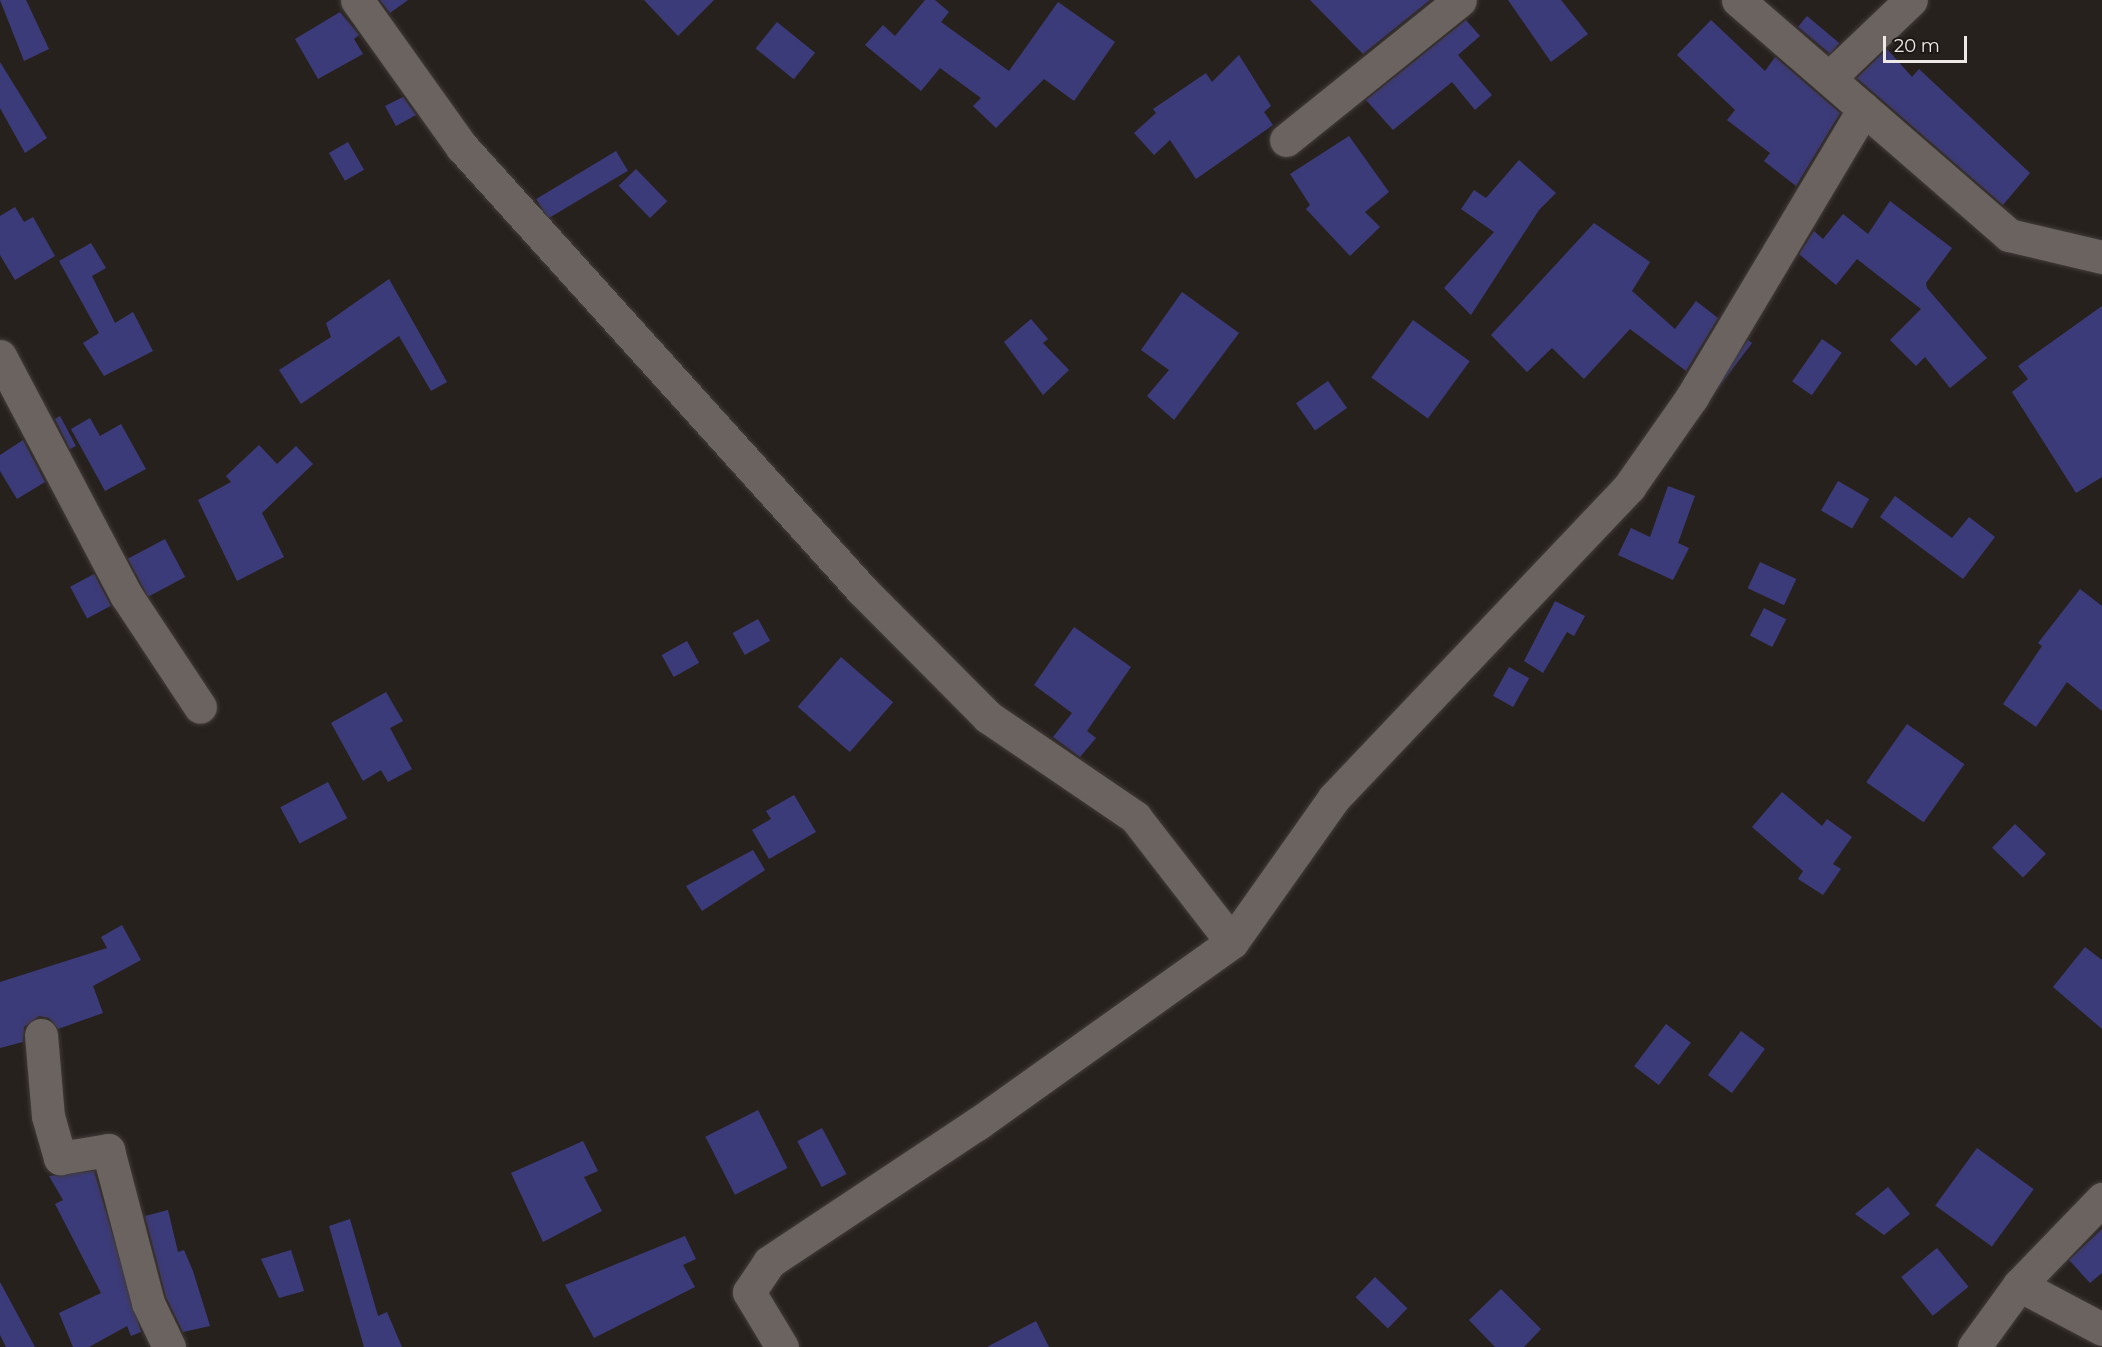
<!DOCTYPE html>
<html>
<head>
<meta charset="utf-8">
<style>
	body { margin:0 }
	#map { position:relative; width:2102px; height:1347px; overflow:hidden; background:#27211e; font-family:Montserrat,sans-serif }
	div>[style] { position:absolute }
	.building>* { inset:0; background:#3c3b7a; transform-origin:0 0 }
	.roads { filter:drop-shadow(0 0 2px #413b39) drop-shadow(0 0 2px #413b39) }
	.minor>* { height:33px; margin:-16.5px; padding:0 16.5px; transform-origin:16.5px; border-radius:16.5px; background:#6a635f }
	span { translate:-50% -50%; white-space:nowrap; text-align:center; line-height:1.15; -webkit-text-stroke:4.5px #1d1715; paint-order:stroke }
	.scale { position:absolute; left:1883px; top:36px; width:84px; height:27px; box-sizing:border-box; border:3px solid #eee9e7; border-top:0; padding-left:8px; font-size:18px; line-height:21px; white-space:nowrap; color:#eee9e7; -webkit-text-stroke:4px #1d1715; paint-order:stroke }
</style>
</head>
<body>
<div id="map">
	<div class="building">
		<div style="clip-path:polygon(0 0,26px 0,49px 49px,24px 61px)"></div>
		<div style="clip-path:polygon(380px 0,408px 0,390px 13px)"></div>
		<div style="clip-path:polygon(644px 0,714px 0,678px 36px)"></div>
		<div style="clip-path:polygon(925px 0,935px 0,949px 12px,941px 22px,1009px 71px,1058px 2px,1115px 42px,1074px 101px,1044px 79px,996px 128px,973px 106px,981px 98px,940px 68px,921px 91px,865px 45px,883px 25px,895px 36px)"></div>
		<div style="clip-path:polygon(1310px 0,1430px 0,1363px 54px)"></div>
		<div style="clip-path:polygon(1508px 0,1561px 0,1588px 34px,1551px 62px)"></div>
		<div style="clip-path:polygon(340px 12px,359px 35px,354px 39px,363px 54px,318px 79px,295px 39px)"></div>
		<div style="left:1807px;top:16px;width:42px;height:14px;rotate:40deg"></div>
		<div style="clip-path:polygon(1466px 20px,1480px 36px,1458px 55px,1492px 95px,1475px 110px,1452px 82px,1393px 130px,1366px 100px)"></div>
		<div style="clip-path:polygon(1711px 20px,1765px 71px,1775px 57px,1840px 113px,1796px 186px,1764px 161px,1770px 153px,1727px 120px,1735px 110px,1677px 55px)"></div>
		<div style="left:777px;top:22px;width:49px;height:34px;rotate:39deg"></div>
		<div style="clip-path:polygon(1887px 49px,1912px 77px,1919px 69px,2030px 173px,2003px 205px,1857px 78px)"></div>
		<div style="clip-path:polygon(1239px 55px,1271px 106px,1264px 112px,1273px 125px,1196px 179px,1170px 140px,1154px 155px,1134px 133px,1156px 113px,1153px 109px,1206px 73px,1212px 82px)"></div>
		<div style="clip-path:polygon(0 62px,47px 138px,25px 153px,0 108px)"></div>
		<div style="clip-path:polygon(403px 97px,416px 115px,396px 126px,385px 106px)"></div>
		<div style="clip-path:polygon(1349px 136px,1389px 192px,1365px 212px,1380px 227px,1350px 256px,1306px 209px,1310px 205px,1290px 174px)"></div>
		<div style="left:348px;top:142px;width:32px;height:22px;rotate:60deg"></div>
		<div style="left:616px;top:151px;width:23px;height:93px;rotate:59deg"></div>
		<div style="clip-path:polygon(1519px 160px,1556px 193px,1539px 210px,1471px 315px,1444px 288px,1494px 232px,1461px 209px,1474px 190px,1486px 198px)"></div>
		<div style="left:636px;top:169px;width:45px;height:24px;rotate:46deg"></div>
		<div style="clip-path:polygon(1890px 201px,1952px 248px,1926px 283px,1927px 288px,1987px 358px,1950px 388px,1925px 357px,1916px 366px,1890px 340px,1921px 309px,1857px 259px,1836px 285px,1799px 254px,1814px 231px,1823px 239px,1843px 214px,1868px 234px)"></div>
		<div style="clip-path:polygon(15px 207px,24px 222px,33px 217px,55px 256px,15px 280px,0 255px,0 216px)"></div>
		<div style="clip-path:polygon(1594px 223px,1650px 262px,1632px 291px,1675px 329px,1696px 301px,1718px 318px,1686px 371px,1630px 329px,1584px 379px,1552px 348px,1527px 372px,1491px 335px)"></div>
		<div style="clip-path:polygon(91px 243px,106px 268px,92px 276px,115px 323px,133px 312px,153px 351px,104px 376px,83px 343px,99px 333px,59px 261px)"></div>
		<div style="clip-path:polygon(389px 279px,447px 382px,431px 391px,399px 336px,301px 404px,279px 370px,331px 337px,326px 323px)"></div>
		<div style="clip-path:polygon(1182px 292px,1239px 333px,1174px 420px,1147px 396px,1169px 370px,1141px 350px)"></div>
		<div style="clip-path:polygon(2102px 306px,2102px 477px,2076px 493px,2012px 392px,2028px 379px,2018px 366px)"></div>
		<div style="clip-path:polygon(1031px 319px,1048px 339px,1043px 343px,1069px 370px,1043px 395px,1004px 342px)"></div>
		<div style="left:1413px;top:320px;width:70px;height:71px;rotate:36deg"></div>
		<div style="left:1822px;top:339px;width:24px;height:52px;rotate:35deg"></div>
		<div style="left:1748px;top:340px;width:5px;height:62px;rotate:37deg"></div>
		<div style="left:1328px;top:381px;width:33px;height:39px;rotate:55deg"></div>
		<div style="clip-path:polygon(60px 416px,76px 446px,70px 449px,55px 419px)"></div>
		<div style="clip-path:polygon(90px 418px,100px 436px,121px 424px,146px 469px,105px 491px,71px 429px)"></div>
		<div style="clip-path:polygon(23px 440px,45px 482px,17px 499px,0 471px,0 455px)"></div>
		<div style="clip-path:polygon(259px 445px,277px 464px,296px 446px,313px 464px,262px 513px,284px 557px,237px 581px,198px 500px,231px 482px,226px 476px)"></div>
		<div style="left:1838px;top:481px;width:36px;height:34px;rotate:30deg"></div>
		<div style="clip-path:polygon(1668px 486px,1695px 496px,1678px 543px,1689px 548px,1673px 580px,1618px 555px,1631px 528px,1650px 537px)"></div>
		<div style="clip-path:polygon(1895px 496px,1952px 538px,1969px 517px,1995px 537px,1963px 579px,1880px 517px)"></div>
		<div style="left:165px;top:539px;width:43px;height:42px;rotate:62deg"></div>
		<div style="left:1760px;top:562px;width:40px;height:29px;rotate:25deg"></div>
		<div style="left:94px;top:574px;width:36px;height:27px;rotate:62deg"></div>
		<div style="clip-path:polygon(2080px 589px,2102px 606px,2102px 711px,2067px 682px,2036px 727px,2003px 704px,2042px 646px,2038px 643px)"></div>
		<div style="clip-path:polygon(1555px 601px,1585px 616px,1574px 636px,1567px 632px,1543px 673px,1524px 661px)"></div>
		<div style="left:1764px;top:608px;width:25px;height:31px;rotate:27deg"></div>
		<div style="left:758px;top:619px;width:25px;height:29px;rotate:61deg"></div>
		<div style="clip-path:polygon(1074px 627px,1131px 667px,1087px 731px,1096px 738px,1080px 757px,1053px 737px,1072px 713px,1034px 685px)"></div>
		<div style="left:687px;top:641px;width:25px;height:29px;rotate:61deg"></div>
		<div style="left:841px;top:657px;width:69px;height:66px;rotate:41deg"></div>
		<div style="left:1509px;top:667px;width:23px;height:33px;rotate:29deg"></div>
		<div style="clip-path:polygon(386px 692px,403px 721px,390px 728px,412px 769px,388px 782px,381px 770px,363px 781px,331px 723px)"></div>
		<div style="left:1907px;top:724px;width:70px;height:71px;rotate:35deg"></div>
		<div style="left:328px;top:782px;width:41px;height:54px;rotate:62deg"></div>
		<div style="clip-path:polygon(1782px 792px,1822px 826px,1827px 819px,1852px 837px,1833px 864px,1841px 869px,1823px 895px,1798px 879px,1803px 871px,1752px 827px)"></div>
		<div style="clip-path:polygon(794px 795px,816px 832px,769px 859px,752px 830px,771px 819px,766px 811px)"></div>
		<div style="left:2015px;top:824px;width:43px;height:33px;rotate:44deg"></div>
		<div style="clip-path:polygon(753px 850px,765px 870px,702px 911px,686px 886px)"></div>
		<div style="clip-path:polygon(122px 925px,141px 960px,93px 986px,103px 1013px,58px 1029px,49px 1018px,39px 1016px,24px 1027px,23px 1042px,0 1048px,0 982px,107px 948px,101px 937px)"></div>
		<div style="clip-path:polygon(2085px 947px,2102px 960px,2102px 1029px,2053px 987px)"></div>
		<div style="left:1666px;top:1024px;width:31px;height:53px;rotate:37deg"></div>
		<div style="left:1741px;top:1031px;width:30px;height:55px;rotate:37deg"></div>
		<div style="left:758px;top:1110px;width:65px;height:59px;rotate:63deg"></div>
		<div style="left:822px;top:1128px;width:52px;height:28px;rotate:62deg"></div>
		<div style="clip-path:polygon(583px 1141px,598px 1171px,584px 1177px,602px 1211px,543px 1242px,511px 1173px)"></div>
		<div style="left:1977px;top:1148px;width:70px;height:71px;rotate:36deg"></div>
		<div style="clip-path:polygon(94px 1171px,141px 1332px,131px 1336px,127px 1326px,89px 1347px,73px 1347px,59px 1313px,101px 1293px,55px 1204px,63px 1200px,49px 1176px)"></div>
		<div style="clip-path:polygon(1888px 1187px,1910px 1214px,1884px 1235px,1855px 1214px)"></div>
		<div style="clip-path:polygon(168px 1210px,178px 1252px,184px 1250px,193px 1271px,210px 1326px,183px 1332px,166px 1297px,145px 1216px)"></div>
		<div style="clip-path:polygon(350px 1219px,378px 1316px,387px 1312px,402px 1347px,364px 1347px,329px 1226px)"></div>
		<div style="clip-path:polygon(2102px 1229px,2102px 1273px,2090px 1283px,2069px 1260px)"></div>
		<div style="clip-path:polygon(685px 1236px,696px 1259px,683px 1265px,695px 1287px,594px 1338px,565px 1285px)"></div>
		<div style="left:1937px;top:1248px;width:50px;height:46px;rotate:51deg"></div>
		<div style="clip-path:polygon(291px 1250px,304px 1291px,279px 1298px,261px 1259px)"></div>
		<div style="left:1375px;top:1277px;width:45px;height:28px;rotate:44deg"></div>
		<div style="clip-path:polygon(0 1282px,35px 1347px,6px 1347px,0 1335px)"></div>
		<div style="clip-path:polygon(1501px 1289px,1541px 1329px,1524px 1347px,1495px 1347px,1469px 1320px)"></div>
		<div style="clip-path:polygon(1036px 1321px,1049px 1347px,987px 1347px)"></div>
	</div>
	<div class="roads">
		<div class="minor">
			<div style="left:357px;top:0;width:181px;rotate:54.5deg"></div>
			<div style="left:462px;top:147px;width:597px;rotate:47.92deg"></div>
			<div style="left:862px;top:590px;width:179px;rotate:45.2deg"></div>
			<div style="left:988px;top:717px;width:178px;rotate:34.2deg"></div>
			<div style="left:1135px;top:817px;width:158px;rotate:52.2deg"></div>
			<div style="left:1232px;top:942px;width:176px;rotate:-54.7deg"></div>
			<div style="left:1334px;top:798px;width:429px;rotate:-46.5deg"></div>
			<div style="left:1629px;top:487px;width:110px;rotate:-55deg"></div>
			<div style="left:1692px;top:397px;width:335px;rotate:-59.2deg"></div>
			<div style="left:1864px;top:109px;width:192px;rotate:41deg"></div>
			<div style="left:2009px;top:235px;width:96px;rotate:13.3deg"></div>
			<div style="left:1738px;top:0;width:167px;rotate:40.9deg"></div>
			<div style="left:1829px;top:78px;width:113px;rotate:-43.6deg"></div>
			<div style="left:1286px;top:140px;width:223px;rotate:-38.8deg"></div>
			<div style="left:0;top:356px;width:270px;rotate:62.2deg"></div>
			<div style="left:126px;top:595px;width:134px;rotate:56.5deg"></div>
			<div style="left:41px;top:1035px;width:81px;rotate:85.1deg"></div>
			<div style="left:48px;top:1116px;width:44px;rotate:74.1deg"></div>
			<div style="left:60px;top:1158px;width:49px;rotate:-9.5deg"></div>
			<div style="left:108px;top:1150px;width:158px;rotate:75.3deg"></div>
			<div style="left:148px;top:1303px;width:49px;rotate:64.5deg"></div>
			<div style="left:2019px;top:1285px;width:120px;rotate:-46deg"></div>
			<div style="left:782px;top:1347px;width:64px;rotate:-121deg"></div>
			<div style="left:749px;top:1292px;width:36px;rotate:-56deg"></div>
			<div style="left:769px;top:1262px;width:250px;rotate:-33.6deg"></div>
			<div style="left:977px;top:1124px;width:313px;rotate:-35.5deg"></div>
			<div style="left:1974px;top:1347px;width:77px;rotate:-54deg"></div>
			<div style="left:2019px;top:1285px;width:94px;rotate:27.9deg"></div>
		</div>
	</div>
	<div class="scale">20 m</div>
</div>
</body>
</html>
